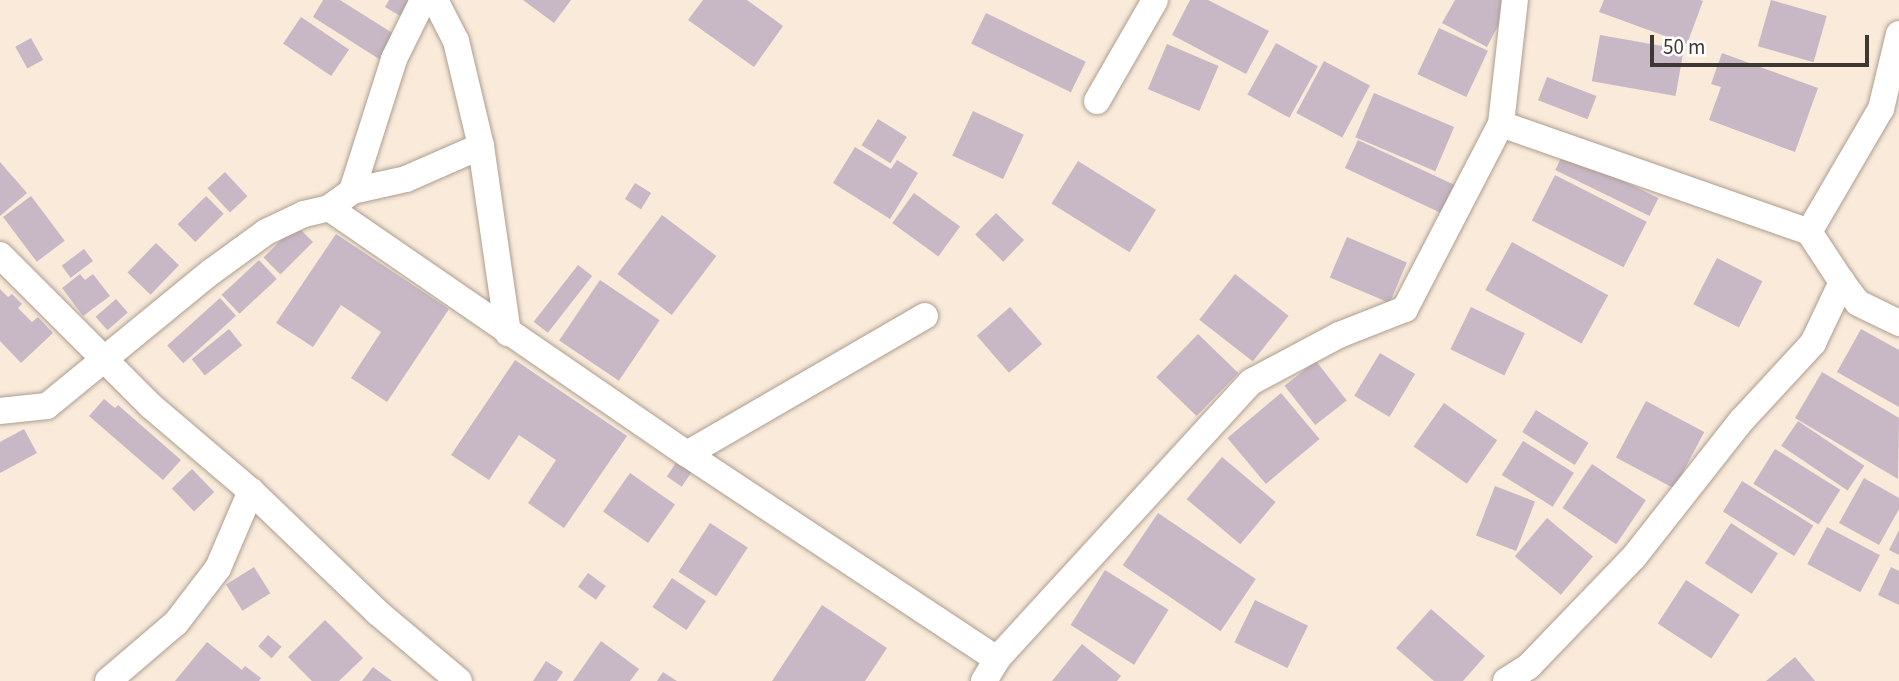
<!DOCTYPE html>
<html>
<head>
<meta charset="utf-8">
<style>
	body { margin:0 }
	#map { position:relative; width:1899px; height:681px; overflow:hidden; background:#f9eada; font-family:"Source Sans 3",sans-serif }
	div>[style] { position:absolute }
	.building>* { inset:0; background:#c8b8c6; transform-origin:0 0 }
	.roads { filter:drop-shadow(0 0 2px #ad9e90) drop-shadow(0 0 2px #ad9e90) }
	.street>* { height:26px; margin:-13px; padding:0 13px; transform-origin:13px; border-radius:13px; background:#fff }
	span { translate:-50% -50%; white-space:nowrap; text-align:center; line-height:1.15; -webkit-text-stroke:6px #fff; paint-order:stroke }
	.scale { position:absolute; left:1650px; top:35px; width:219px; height:32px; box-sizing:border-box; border:4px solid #3e3832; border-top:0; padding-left:9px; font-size:21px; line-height:24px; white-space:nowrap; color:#3e3832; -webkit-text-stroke:5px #fff; paint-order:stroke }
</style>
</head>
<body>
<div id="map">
	<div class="building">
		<div style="clip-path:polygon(323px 0,340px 0,394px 34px,379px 59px,313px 17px)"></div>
		<div style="clip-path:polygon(389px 0,412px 0,407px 20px,385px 7px)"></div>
		<div style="clip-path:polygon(523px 0,571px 0,554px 23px)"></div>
		<div style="clip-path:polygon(703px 0,747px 0,783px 26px,754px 67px,688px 20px)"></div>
		<div style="clip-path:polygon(1190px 0,1208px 0,1269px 31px,1246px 74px,1172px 35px)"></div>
		<div style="clip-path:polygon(1455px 0,1504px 0,1510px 3px,1487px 47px,1442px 23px)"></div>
		<div style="clip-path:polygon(1604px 0,1700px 0,1703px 1px,1687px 44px,1599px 12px)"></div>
		<div style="left:1771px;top:0;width:58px;height:48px;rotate:16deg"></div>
		<div style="left:986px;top:13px;width:111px;height:34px;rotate:26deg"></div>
		<div style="left:301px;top:17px;width:58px;height:32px;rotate:34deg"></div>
		<div style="left:1439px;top:28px;width:54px;height:51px;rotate:25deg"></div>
		<div style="left:1600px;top:35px;width:85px;height:47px;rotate:10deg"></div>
		<div style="left:31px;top:38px;width:25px;height:18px;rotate:61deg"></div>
		<div style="left:1276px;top:43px;width:48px;height:59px;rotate:29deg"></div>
		<div style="left:1167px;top:44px;width:56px;height:49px;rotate:23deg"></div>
		<div style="clip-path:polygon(1722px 53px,1818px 88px,1795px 152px,1709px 120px,1721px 87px,1711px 84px)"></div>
		<div style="left:1324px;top:61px;width:52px;height:59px;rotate:28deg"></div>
		<div style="left:1547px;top:77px;width:53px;height:25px;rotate:21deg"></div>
		<div style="left:1374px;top:93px;width:87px;height:48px;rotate:23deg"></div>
		<div style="left:973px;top:111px;width:56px;height:49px;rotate:25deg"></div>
		<div style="left:878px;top:119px;width:34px;height:31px;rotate:32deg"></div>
		<div style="left:1358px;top:140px;width:112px;height:31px;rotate:25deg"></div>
		<div style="clip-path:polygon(855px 147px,891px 169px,897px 160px,918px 173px,890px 219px,833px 183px)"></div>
		<div style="left:1564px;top:152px;width:105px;height:20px;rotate:26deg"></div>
		<div style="left:1078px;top:161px;width:92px;height:50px;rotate:32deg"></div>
		<div style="clip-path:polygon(0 162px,27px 193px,0 216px)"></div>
		<div style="left:225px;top:172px;width:33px;height:24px;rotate:47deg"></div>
		<div style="left:1555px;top:175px;width:103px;height:51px;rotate:27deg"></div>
		<div style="left:635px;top:183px;width:19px;height:19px;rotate:32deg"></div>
		<div style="left:914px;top:193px;width:57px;height:37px;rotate:36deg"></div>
		<div style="left:31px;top:196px;width:56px;height:35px;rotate:53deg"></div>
		<div style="left:206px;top:196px;width:25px;height:40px;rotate:45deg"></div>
		<div style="left:996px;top:213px;width:39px;height:30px;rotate:44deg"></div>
		<div style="left:662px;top:215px;width:68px;height:74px;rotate:37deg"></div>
		<div style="left:296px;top:225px;width:24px;height:46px;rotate:45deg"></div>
		<div style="clip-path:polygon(336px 234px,449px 309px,387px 402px,351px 378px,381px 332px,341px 305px,313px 347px,276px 323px)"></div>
		<div style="left:1347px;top:237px;width:65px;height:44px;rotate:23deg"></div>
		<div style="left:1512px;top:242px;width:110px;height:55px;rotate:29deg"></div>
		<div style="left:156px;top:243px;width:32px;height:41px;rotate:44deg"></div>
		<div style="left:84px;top:249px;width:15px;height:28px;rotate:53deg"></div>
		<div style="left:1717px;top:258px;width:51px;height:52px;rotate:27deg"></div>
		<div style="left:259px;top:260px;width:26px;height:51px;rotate:47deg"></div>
		<div style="left:578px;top:265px;width:18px;height:72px;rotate:38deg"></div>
		<div style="clip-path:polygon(80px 274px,85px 280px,93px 274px,110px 296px,83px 316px,62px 288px)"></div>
		<div style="left:1235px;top:274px;width:68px;height:58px;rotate:38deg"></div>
		<div style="left:600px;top:280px;width:72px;height:73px;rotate:34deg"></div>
		<div style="clip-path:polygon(0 289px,8px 297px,12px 294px,22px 304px,18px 308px,32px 322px,38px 317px,53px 333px,21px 363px,0 341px)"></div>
		<div style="left:220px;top:298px;width:24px;height:71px;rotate:48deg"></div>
		<div style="left:116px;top:299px;width:18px;height:27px;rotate:49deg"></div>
		<div style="left:1010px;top:307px;width:49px;height:44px;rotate:49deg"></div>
		<div style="left:1471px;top:307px;width:60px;height:47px;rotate:26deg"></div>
		<div style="left:229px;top:329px;width:21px;height:48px;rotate:51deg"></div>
		<div style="clip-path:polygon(1861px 329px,1899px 350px,1899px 407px,1837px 372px)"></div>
		<div style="left:1198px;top:334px;width:56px;height:60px;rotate:44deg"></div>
		<div style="left:1380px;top:353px;width:41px;height:50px;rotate:31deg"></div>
		<div style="clip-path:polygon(515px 360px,627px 436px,564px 528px,528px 503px,556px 460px,519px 435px,489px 480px,451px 455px)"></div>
		<div style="left:1316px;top:361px;width:50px;height:40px;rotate:52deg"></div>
		<div style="clip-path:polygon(1822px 372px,1899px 418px,1898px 479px,1795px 418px)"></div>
		<div style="left:1281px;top:393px;width:60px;height:70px;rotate:50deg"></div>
		<div style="clip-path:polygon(104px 399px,115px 408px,118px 405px,181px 460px,163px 480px,89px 416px)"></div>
		<div style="left:1646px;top:401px;width:66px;height:64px;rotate:28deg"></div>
		<div style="left:1444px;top:403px;width:65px;height:53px;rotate:35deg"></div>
		<div style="left:1536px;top:410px;width:62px;height:26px;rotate:32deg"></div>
		<div style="left:1798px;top:421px;width:80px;height:30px;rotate:34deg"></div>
		<div style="clip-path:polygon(24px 429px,37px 453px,0 473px,0 442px)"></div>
		<div style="left:1523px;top:441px;width:60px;height:40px;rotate:32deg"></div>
		<div style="left:1775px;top:449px;width:77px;height:41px;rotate:32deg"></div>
		<div style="left:1222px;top:457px;width:70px;height:55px;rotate:40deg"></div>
		<div style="left:678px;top:460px;width:18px;height:20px;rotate:34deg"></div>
		<div style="left:1592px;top:464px;width:65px;height:53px;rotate:34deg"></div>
		<div style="left:192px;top:469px;width:32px;height:28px;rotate:46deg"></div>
		<div style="left:630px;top:473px;width:55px;height:47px;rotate:35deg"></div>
		<div style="clip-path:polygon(1864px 478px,1899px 498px,1899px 509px,1879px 545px,1839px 523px)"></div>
		<div style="left:1742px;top:481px;width:84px;height:36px;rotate:32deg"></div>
		<div style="left:1495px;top:486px;width:43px;height:53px;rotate:21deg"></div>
		<div style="left:1158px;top:513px;width:118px;height:63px;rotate:34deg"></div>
		<div style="left:1547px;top:518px;width:60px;height:50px;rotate:40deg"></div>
		<div style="left:710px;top:523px;width:45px;height:58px;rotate:33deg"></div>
		<div style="left:1731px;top:523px;width:56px;height:48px;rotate:33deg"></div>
		<div style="left:1827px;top:527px;width:60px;height:42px;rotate:28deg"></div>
		<div style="clip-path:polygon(1899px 530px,1899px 555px,1889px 550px)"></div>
		<div style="left:254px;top:567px;width:31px;height:33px;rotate:58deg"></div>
		<div style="clip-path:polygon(1891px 567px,1899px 571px,1899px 605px,1878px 595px)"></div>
		<div style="left:1105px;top:570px;width:75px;height:65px;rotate:32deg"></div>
		<div style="left:588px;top:573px;width:22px;height:17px;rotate:36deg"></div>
		<div style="left:672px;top:578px;width:41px;height:35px;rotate:34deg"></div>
		<div style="left:1686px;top:580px;width:64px;height:52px;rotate:33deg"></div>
		<div style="left:1255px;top:600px;width:59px;height:47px;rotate:26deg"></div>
		<div style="clip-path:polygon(822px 605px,887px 648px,865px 681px,772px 681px)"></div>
		<div style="clip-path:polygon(1431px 609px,1485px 656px,1463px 681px,1434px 681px,1396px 648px)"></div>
		<div style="clip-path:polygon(325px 620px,363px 658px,339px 681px,312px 681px,288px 657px)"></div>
		<div style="left:268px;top:635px;width:18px;height:15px;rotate:41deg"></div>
		<div style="clip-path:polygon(601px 641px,639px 669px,630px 681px,573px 681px)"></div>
		<div style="clip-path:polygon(207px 642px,242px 670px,245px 666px,261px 678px,259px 681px,175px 681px)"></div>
		<div style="clip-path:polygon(1082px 644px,1121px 676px,1117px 681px,1052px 681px)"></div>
		<div style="clip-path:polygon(1795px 657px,1815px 681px,1766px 681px)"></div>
		<div style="clip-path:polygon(546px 661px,563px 672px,557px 681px,533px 681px)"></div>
		<div style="clip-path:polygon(373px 667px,392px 681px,362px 681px)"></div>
		<div style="clip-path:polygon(663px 672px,677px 681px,657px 681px)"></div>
	</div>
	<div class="roads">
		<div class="street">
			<div style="left:435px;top:0;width:46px;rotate:62.9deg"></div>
			<div style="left:456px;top:41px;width:108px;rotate:76.6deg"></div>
			<div style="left:481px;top:146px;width:189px;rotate:81.8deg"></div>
			<div style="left:1097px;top:101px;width:116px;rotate:-60.1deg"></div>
			<div style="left:1501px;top:124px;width:326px;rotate:19.3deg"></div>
			<div style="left:352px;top:191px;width:55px;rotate:-12.5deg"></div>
			<div style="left:406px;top:179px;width:82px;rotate:-23.7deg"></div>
			<div style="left:329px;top:208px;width:434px;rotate:34.5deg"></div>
			<div style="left:687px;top:454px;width:372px;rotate:33.5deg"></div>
			<div style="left:0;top:255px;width:214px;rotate:45deg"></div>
			<div style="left:151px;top:406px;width:131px;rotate:40.4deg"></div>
			<div style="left:251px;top:491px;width:175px;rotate:43.8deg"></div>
			<div style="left:377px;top:612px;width:107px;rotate:40.1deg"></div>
			<div style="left:1842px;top:282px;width:26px;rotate:53deg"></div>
			<div style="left:1858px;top:303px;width:46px;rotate:26deg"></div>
			<div style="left:0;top:411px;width:47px;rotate:-6.1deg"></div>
			<div style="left:47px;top:406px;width:212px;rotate:-39.3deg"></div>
			<div style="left:211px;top:272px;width:68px;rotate:-36deg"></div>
			<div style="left:266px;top:232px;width:42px;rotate:-25.3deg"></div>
			<div style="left:304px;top:214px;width:26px;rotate:-13deg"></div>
			<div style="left:329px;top:208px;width:29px;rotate:-36deg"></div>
			<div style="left:352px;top:191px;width:139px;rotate:-72.3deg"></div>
			<div style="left:394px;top:59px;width:66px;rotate:-63.8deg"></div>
			<div style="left:687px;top:454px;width:275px;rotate:-30.1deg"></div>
			<div style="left:108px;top:681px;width:89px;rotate:-40.5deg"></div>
			<div style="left:176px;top:623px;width:69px;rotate:-52.6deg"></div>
			<div style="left:218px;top:568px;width:84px;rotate:-66.8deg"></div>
			<div style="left:984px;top:681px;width:26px;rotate:-59deg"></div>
			<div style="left:997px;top:659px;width:376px;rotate:-47.5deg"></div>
			<div style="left:1251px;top:382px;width:100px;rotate:-28.1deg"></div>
			<div style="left:1339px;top:335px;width:71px;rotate:-21.5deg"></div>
			<div style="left:1405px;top:309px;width:208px;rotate:-62.6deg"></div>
			<div style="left:1501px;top:124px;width:125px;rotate:-83.6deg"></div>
			<div style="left:1506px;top:681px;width:27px;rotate:-33deg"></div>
			<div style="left:1529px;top:666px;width:151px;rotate:-46.1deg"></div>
			<div style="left:1634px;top:557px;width:174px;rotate:-51.8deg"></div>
			<div style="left:1742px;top:420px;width:105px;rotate:-47.3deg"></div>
			<div style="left:1813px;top:343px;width:68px;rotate:-64.6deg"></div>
			<div style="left:1842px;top:282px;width:60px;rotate:-123.4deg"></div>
			<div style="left:1809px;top:232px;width:143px;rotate:-59.7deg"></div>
			<div style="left:1881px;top:109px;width:77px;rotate:-76.5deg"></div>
		</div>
	</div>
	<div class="scale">50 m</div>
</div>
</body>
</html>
